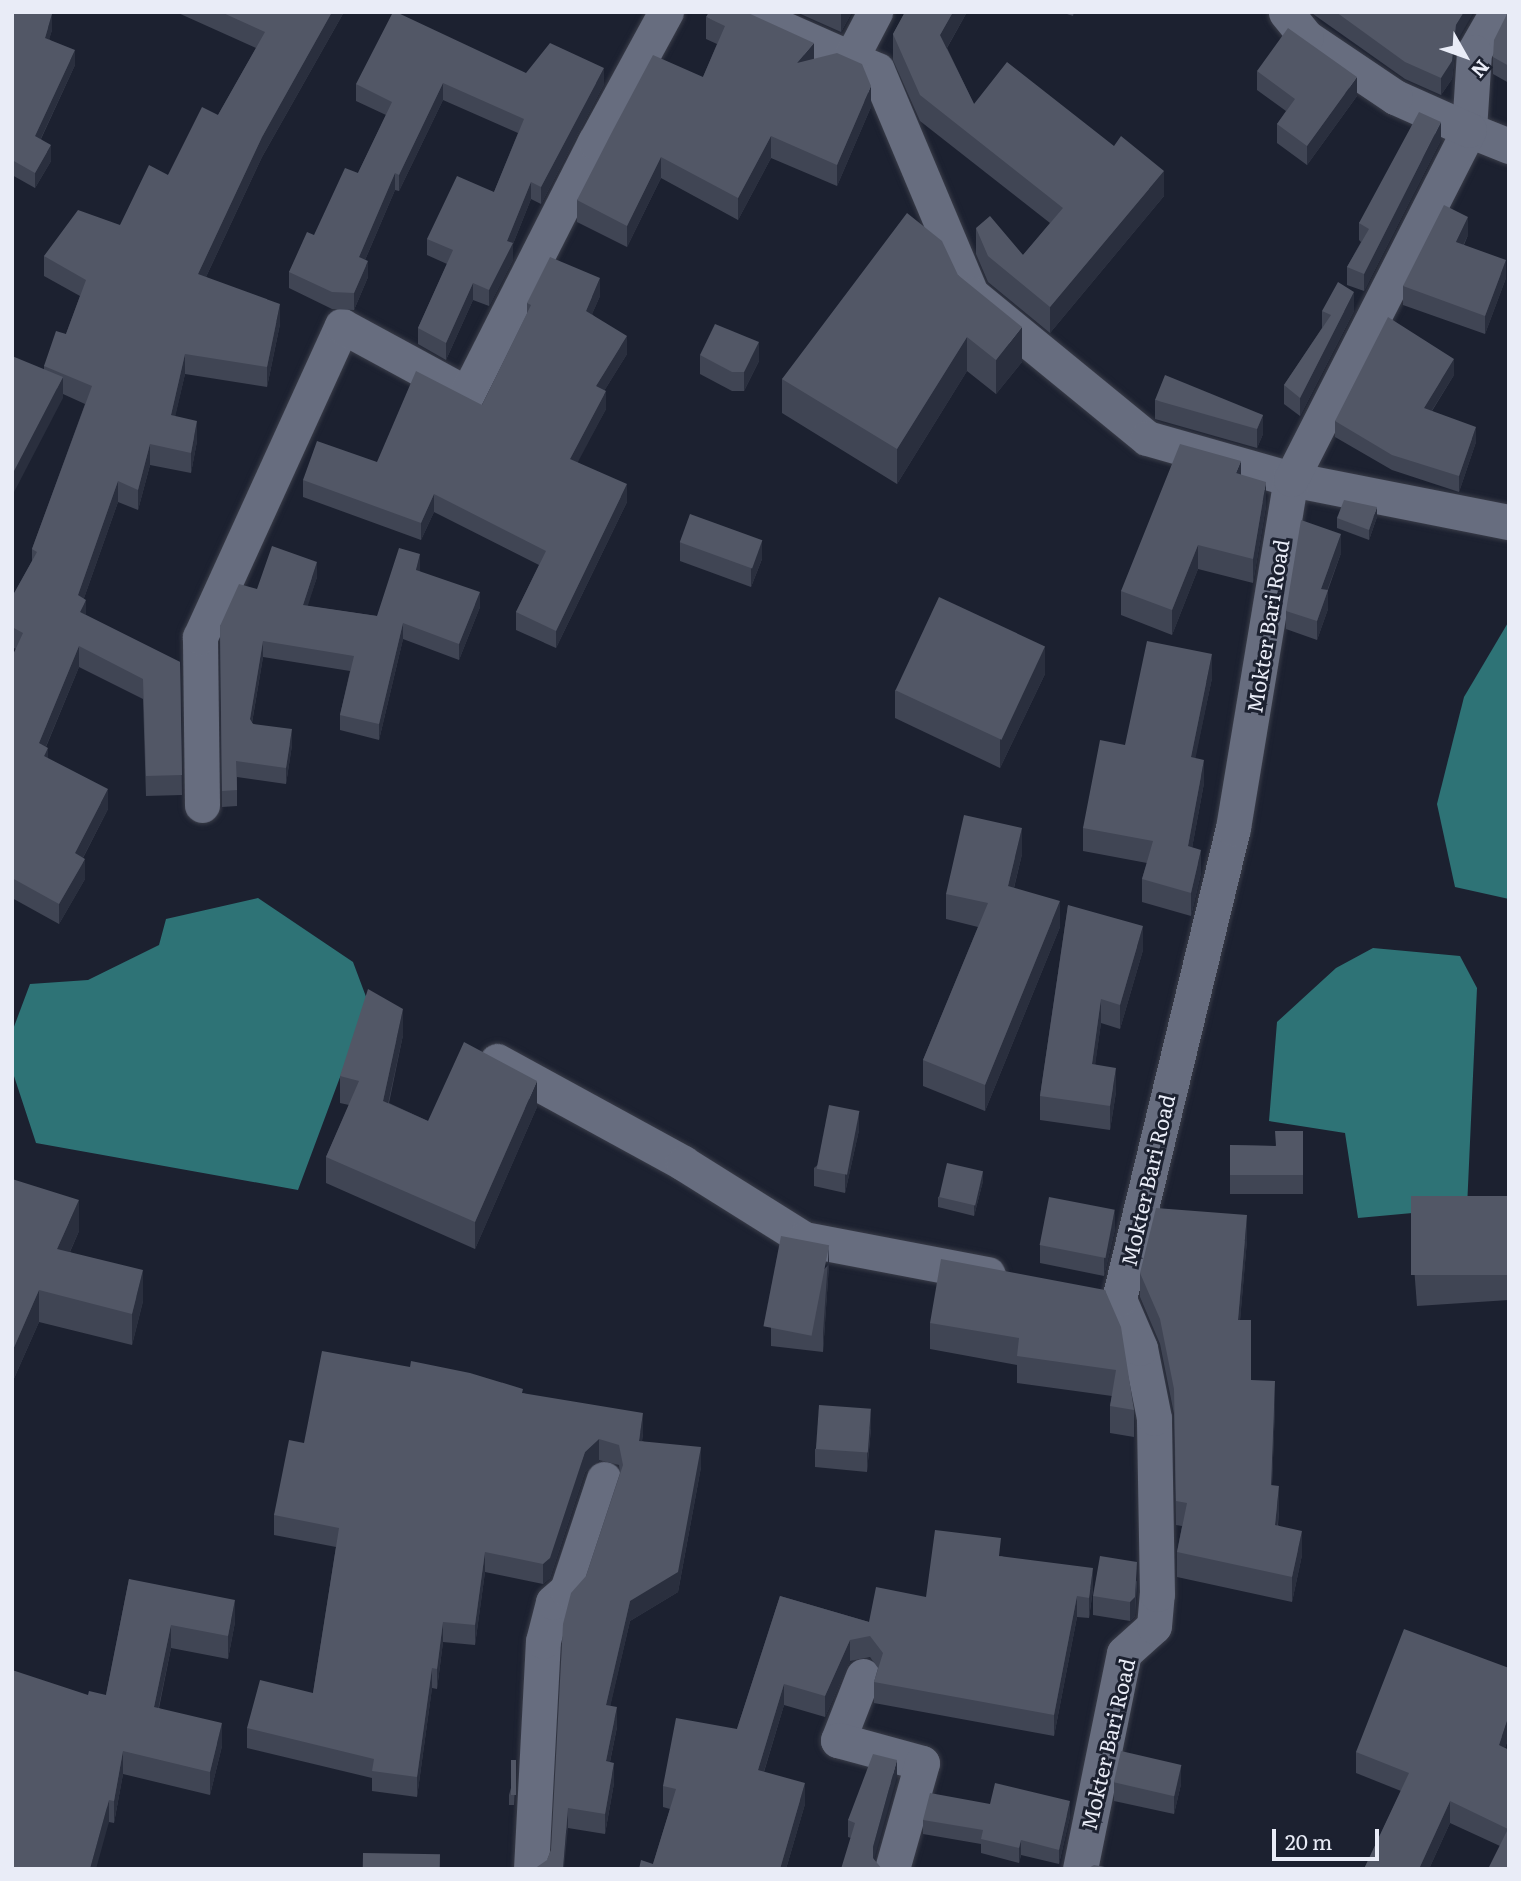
<!DOCTYPE html>
<html>
<head>
<meta charset="utf-8">
<style>
	body { margin:0 }
	#map { position:relative; width:1521px; height:1881px; overflow:hidden; background:#1c2130; font-family:Literata,serif }
	div>[style] { position:absolute }
	.water>* { inset:0; background:#2e7376 }
	.roads { filter:drop-shadow(0 0 2px #393c48) drop-shadow(0 0 2px #393c48) }
	.minor>* { height:35px; margin:-17.5px; padding:0 17.5px; transform-origin:17.5px; border-radius:17.5px; background:#676d7f }
	.wall>* { inset:0; background:#404554 }
	.shaded-wall>* { inset:0; background:#2a2f3e }
	.building>* { inset:0; background:#525766; transform-origin:0 0 }
	span { translate:-50% -50%; white-space:nowrap; text-align:center; line-height:1.15; -webkit-text-stroke:6px #1c2130; paint-order:stroke }
	.street-label { font-size:21px; color:#e9ecf7 }
	.frame { position:absolute; inset:0; border:14px solid #e9ecf7; pointer-events:none }
	.north { position:absolute; left:1430px; top:21px; width:70px; height:70px; -webkit-text-stroke:5px #1c2130; paint-order:stroke; rotate:130deg; font-size:19px; font-weight:700; line-height:28px; text-align:center; color:#e9ecf7 }
	.north::after { content:''; display:block; margin:auto; width:24px; height:32px; background:#e9ecf7; clip-path:polygon(50% 0,100% 100%,50% 72%,0 100%) }
	.scale { position:absolute; left:1272px; top:1829px; width:107px; height:32px; box-sizing:border-box; border:4px solid #e9ecf7; border-top:0; padding-left:9px; font-size:21px; line-height:24px; white-space:nowrap; color:#e9ecf7; -webkit-text-stroke:5px #1c2130; paint-order:stroke }
</style>
</head>
<body>
<div id="map">
	<div class="water">
		<div style="clip-path:polygon(1509px 621px,1509px 899px,1455px 887px,1437px 804px,1464px 697px)"></div>
		<div style="clip-path:polygon(258px 898px,353px 962px,368px 1002px,298px 1190px,36px 1143px,12px 1070px,12px 1032px,30px 984px,88px 980px,159px 945px,166px 919px)"></div>
		<div style="clip-path:polygon(1373px 948px,1460px 956px,1477px 988px,1467px 1208px,1358px 1218px,1345px 1133px,1269px 1121px,1277px 1022px,1336px 968px)"></div>
	</div>
	<div class="roads">
		<div class="minor">
			<div style="left:746px;top:12px;width:143px;rotate:23.9deg"></div>
			<div style="left:877px;top:70px;width:243px;rotate:67.2deg"></div>
			<div style="left:971px;top:294px;width:227px;rotate:39.3deg"></div>
			<div style="left:1147px;top:438px;width:150px;rotate:15.9deg"></div>
			<div style="left:1291px;top:479px;width:222px;rotate:11.2deg"></div>
			<div style="left:1497px;top:12px;width:46px;rotate:119.9deg"></div>
			<div style="left:1474px;top:52px;width:78px;rotate:93.7deg"></div>
			<div style="left:1469px;top:130px;width:43px;rotate:21.8deg"></div>
			<div style="left:851px;top:58px;width:52px;rotate:-62.4deg"></div>
			<div style="left:202px;top:805px;width:168px;rotate:-90.7deg"></div>
			<div style="left:200px;top:637px;width:342px;rotate:-65.5deg"></div>
			<div style="left:342px;top:326px;width:142px;rotate:28.5deg"></div>
			<div style="left:467px;top:394px;width:283px;rotate:-63.1deg"></div>
			<div style="left:595px;top:142px;width:148px;rotate:-61.4deg"></div>
			<div style="left:497px;top:1061px;width:212px;rotate:28.7deg"></div>
			<div style="left:683px;top:1163px;width:143px;rotate:32.1deg"></div>
			<div style="left:804px;top:1239px;width:187px;rotate:10.8deg"></div>
			<div style="left:863px;top:1676px;width:69px;rotate:111.3deg"></div>
			<div style="left:838px;top:1740px;width:87px;rotate:15.3deg"></div>
			<div style="left:922px;top:1763px;width:110px;rotate:105.8deg"></div>
			<div style="left:531px;top:1869px;width:228px;rotate:-87deg"></div>
			<div style="left:543px;top:1641px;width:40px;rotate:-75.6deg"></div>
			<div style="left:553px;top:1602px;width:18px;rotate:-41deg"></div>
			<div style="left:567px;top:1590px;width:117px;rotate:-71.6deg"></div>
			<div style="left:1080px;top:1869px;width:220px;rotate:-78.5deg"></div>
			<div style="left:1124px;top:1653px;width:40px;rotate:-42deg"></div>
			<div style="left:1154px;top:1626px;width:32px;rotate:-85deg"></div>
			<div style="left:1157px;top:1594px;width:176px;rotate:-91deg"></div>
			<div style="left:1154px;top:1418px;width:71px;rotate:-101.3deg"></div>
			<div style="left:1140px;top:1348px;width:53px;rotate:-113.2deg"></div>
			<div style="left:1119px;top:1299px;width:485px;rotate:-76.4deg"></div>
			<div style="left:1233px;top:828px;width:354px;rotate:-80.6deg"></div>
			<div style="left:1291px;top:479px;width:392px;rotate:-63deg"></div>
			<div style="left:1469px;top:130px;width:81px;rotate:-156deg"></div>
			<div style="left:1395px;top:97px;width:107px;rotate:-146deg"></div>
			<div style="left:1306px;top:37px;width:32px;rotate:-129deg"></div>
		</div>
	</div>
	<div class="wall">
		<div style="clip-path:polygon(12px 12px,52px 30px,49px 39px,75px 65px,41px 139px,51px 161px,35px 188px,12px 175px)"></div>
		<div style="clip-path:polygon(176px 12px,344px 12px,262px 157px,206px 277px,280px 324px,267px 387px,185px 374px,175px 416px,197px 441px,191px 473px,150px 465px,138px 510px,118px 502px,84px 598px,86px 615px,180px 662px,182px 795px,146px 796px,143px 699px,79px 667px,46px 747px,48px 759px,108px 809px,83px 858px,85px 879px,59px 924px,12px 898px,12px 657px,16px 649px,12px 647px,12px 597px,32px 561px,32px 549px,85px 404px,63px 394px,63px 398px,44px 370px,44px 366px,66px 334px,80px 296px,44px 276px,44px 256px,120px 225px,168px 175px,218px 115px,256px 48px)"></div>
		<div style="clip-path:polygon(796px 12px,852px 12px,841px 32px)"></div>
		<div style="clip-path:polygon(905px 12px,967px 12px,947px 48px,974px 104px,1164px 196px,1050px 333px,988px 282px,976px 254px,976px 228px,1023px 255px,1050px 223px,920px 121px,893px 60px,893px 34px)"></div>
		<div style="clip-path:polygon(1061px 12px,1074px 12px,1073px 16px)"></div>
		<div style="clip-path:polygon(1313px 12px,1384px 12px,1456px 43px,1452px 79px,1441px 95px,1405px 79px,1313px 14px)"></div>
		<div style="clip-path:polygon(1509px 12px,1509px 83px,1493px 74px,1493px 57px)"></div>
		<div style="clip-path:polygon(706px 17px,814px 59px,871px 107px,837px 186px,771px 158px,738px 220px,661px 178px,627px 247px,577px 222px,577px 200px,703px 77px,717px 44px,706px 39px)"></div>
		<div style="clip-path:polygon(1257px 71px,1357px 96px,1307px 165px,1277px 143px,1277px 124px,1286px 111px,1257px 90px)"></div>
		<div style="clip-path:polygon(526px 73px,604px 84px,541px 204px,531px 199px,513px 244px,513px 260px,489px 306px,473px 300px,446px 360px,418px 344px,418px 328px,447px 264px,427px 255px,427px 239px,494px 192px,518px 133px,443px 100px,399px 191px,395px 190px,365px 260px,368px 277px,354px 310px,332px 309px,289px 288px,289px 272px,358px 173px,386px 115px,356px 101px,356px 84px)"></div>
		<div style="clip-path:polygon(1441px 140px,1364px 291px,1347px 285px,1347px 267px,1361px 242px,1359px 240px,1359px 223px)"></div>
		<div style="clip-path:polygon(1468px 235px,1464px 245px,1506px 278px,1485px 334px,1403px 305px,1403px 286px)"></div>
		<div style="clip-path:polygon(958px 275px,1022px 362px,996px 394px,967px 371px,897px 484px,782px 413px,782px 379px)"></div>
		<div style="clip-path:polygon(600px 296px,592px 314px,627px 354px,604px 391px,606px 409px,577px 462px,627px 502px,556px 648px,516px 630px,516px 612px,539px 565px,434px 512px,421px 540px,303px 497px,303px 480px,377px 462px,482px 405px,527px 314px,527px 303px)"></div>
		<div style="clip-path:polygon(1322px 311px,1354px 311px,1300px 416px,1284px 404px,1284px 385px,1322px 328px)"></div>
		<div style="clip-path:polygon(700px 355px,759px 361px,744px 391px,732px 391px,700px 374px)"></div>
		<div style="clip-path:polygon(1454px 375px,1432px 411px,1476px 442px,1459px 492px,1392px 470px,1335px 437px,1335px 421px)"></div>
		<div style="clip-path:polygon(1155px 400px,1263px 415px,1263px 434px,1257px 448px,1155px 419px)"></div>
		<div style="clip-path:polygon(1241px 475px,1266px 506px,1253px 583px,1198px 569px,1172px 635px,1121px 615px,1121px 591px)"></div>
		<div style="clip-path:polygon(1377px 517px,1369px 540px,1337px 528px,1337px 518px)"></div>
		<div style="clip-path:polygon(680px 542px,762px 559px,751px 587px,680px 561px)"></div>
		<div style="clip-path:polygon(1341px 553px,1328px 590px,1328px 609px,1317px 640px,1286px 629px,1286px 611px)"></div>
		<div style="clip-path:polygon(419px 571px,480px 607px,459px 660px,403px 639px,379px 740px,340px 730px,340px 715px,350px 671px,263px 657px,252px 723px,292px 745px,286px 784px,237px 777px,237px 806px,222px 807px,220px 626px,257px 589px,317px 577px,307px 606px,377px 616px)"></div>
		<div style="clip-path:polygon(1045px 674px,1000px 768px,895px 718px,895px 690px)"></div>
		<div style="clip-path:polygon(1212px 678px,1195px 758px,1204px 783px,1192px 848px,1201px 873px,1191px 916px,1142px 902px,1142px 879px,1147px 863px,1083px 851px,1083px 828px,1125px 745px)"></div>
		<div style="clip-path:polygon(1022px 854px,1014px 888px,1060px 927px,985px 1111px,923px 1086px,923px 1060px,978px 927px,946px 919px,946px 894px)"></div>
		<div style="clip-path:polygon(1068px 905px,1143px 950px,1120px 1029px,1101px 1023px,1095px 1064px,1116px 1092px,1110px 1130px,1040px 1120px,1040px 1096px)"></div>
		<div style="clip-path:polygon(403px 1035px,389px 1103px,428px 1121px,537px 1107px,475px 1249px,326px 1183px,326px 1157px,349px 1105px,340px 1103px,340px 1076px)"></div>
		<div style="clip-path:polygon(859px 1130px,845px 1193px,814px 1186px,814px 1168px)"></div>
		<div style="clip-path:polygon(1303px 1131px,1303px 1194px,1230px 1194px,1230px 1145px,1275px 1146px)"></div>
		<div style="clip-path:polygon(12px 1179px,79px 1231px,70px 1252px,143px 1301px,132px 1345px,39px 1322px,12px 1383px)"></div>
		<div style="clip-path:polygon(983px 1181px,974px 1216px,938px 1207px,938px 1197px)"></div>
		<div style="clip-path:polygon(1509px 1196px,1509px 1300px,1417px 1306px,1411px 1227px,1411px 1203px)"></div>
		<div style="clip-path:polygon(1115px 1229px,1104px 1276px,1040px 1263px,1040px 1245px)"></div>
		<div style="clip-path:polygon(1247px 1240px,1240px 1320px,1251px 1380px,1275px 1406px,1272px 1485px,1279px 1510px,1278px 1525px,1302px 1555px,1292px 1602px,1177px 1577px,1177px 1552px,1182px 1526px,1176px 1525px,1174px 1414px,1160px 1344px,1140px 1297px,1140px 1273px)"></div>
		<div style="clip-path:polygon(829px 1264px,823px 1352px,771px 1346px,771px 1327px)"></div>
		<div style="clip-path:polygon(1105px 1290px,1134px 1410px,1134px 1437px,1110px 1433px,1110px 1406px,1112px 1396px,1017px 1383px,1017px 1365px,930px 1349px,930px 1323px)"></div>
		<div style="clip-path:polygon(523px 1393px,643px 1433px,642px 1441px,701px 1467px,678px 1592px,630px 1621px,610px 1706px,617px 1727px,610px 1762px,614px 1783px,605px 1834px,568px 1828px,547px 1860px,551px 1850px,586px 1576px,620px 1473px,619px 1465px,599px 1460px,585px 1472px,550px 1578px,543px 1584px,485px 1572px,475px 1645px,443px 1642px,437px 1689px,432px 1688px,417px 1797px,372px 1791px,372px 1778px,247px 1748px,247px 1728px,313px 1693px,336px 1547px,274px 1535px,274px 1515px,304px 1443px)"></div>
		<div style="clip-path:polygon(871px 1428px,867px 1472px,815px 1467px,815px 1449px)"></div>
		<div style="clip-path:polygon(1001px 1556px,1093px 1589px,1089px 1618px,1077px 1617px,1054px 1736px,874px 1703px,874px 1682px,878px 1668px,870px 1657px,850px 1661px,825px 1717px,784px 1705px,764px 1772px,805px 1804px,786px 1869px,639px 1869px,653px 1864px,670px 1809px,663px 1807px,663px 1786px,737px 1729px,780px 1596px,869px 1622px,926px 1597px)"></div>
		<div style="clip-path:polygon(129px 1579px,235px 1622px,228px 1659px,171px 1648px,159px 1708px,222px 1746px,210px 1795px,123px 1774px,114px 1823px,109px 1822px,88px 1695px,106px 1695px)"></div>
		<div style="clip-path:polygon(1137px 1581px,1135px 1616px,1130px 1621px,1093px 1615px,1093px 1596px)"></div>
		<div style="clip-path:polygon(1509px 1736px,1505px 1748px,1509px 1750px,1509px 1869px,1500px 1846px,1450px 1823px,1429px 1869px,1364px 1869px,1401px 1791px,1356px 1773px,1356px 1752px)"></div>
		<div style="clip-path:polygon(516px 1770px,514px 1805px,509px 1805px,509px 1795px)"></div>
		<div style="clip-path:polygon(897px 1777px,851px 1838px,848px 1837px,848px 1820px)"></div>
		<div style="clip-path:polygon(1114px 1782px,1181px 1784px,1174px 1814px,1114px 1801px)"></div>
		<div style="clip-path:polygon(990px 1804px,1070px 1816px,1059px 1864px,1021px 1855px,1019px 1863px,981px 1853px,981px 1844px,923px 1834px,923px 1820px)"></div>
	</div>
	<div class="shaded-wall">
		<div style="clip-path:polygon(332px 12px,344px 12px,262px 157px,198px 294px,198px 274px,262px 137px)"></div>
		<div style="clip-path:polygon(841px 12px,852px 12px,841px 32px)"></div>
		<div style="clip-path:polygon(953px 12px,967px 12px,940px 60px,940px 35px)"></div>
		<div style="clip-path:polygon(1464px 12px,1474px 12px,1456px 43px,1452px 79px,1441px 95px,1441px 78px,1456px 25px)"></div>
		<div style="clip-path:polygon(52px 14px,52px 30px,45px 53px,45px 38px)"></div>
		<div style="clip-path:polygon(814px 43px,814px 64px,797px 63px)"></div>
		<div style="clip-path:polygon(75px 50px,75px 65px,35px 151px,35px 136px)"></div>
		<div style="clip-path:polygon(604px 68px,604px 84px,541px 204px,541px 187px)"></div>
		<div style="clip-path:polygon(1357px 77px,1357px 96px,1307px 165px,1307px 146px)"></div>
		<div style="clip-path:polygon(443px 83px,443px 100px,399px 191px,399px 175px)"></div>
		<div style="clip-path:polygon(871px 86px,871px 107px,837px 186px,837px 165px)"></div>
		<div style="clip-path:polygon(1441px 122px,1441px 140px,1364px 291px,1364px 274px)"></div>
		<div style="clip-path:polygon(771px 136px,771px 158px,738px 220px,738px 198px)"></div>
		<div style="clip-path:polygon(51px 145px,51px 161px,35px 188px,35px 173px)"></div>
		<div style="clip-path:polygon(661px 157px,661px 178px,627px 247px,627px 226px)"></div>
		<div style="clip-path:polygon(1164px 171px,1164px 196px,1050px 333px,1050px 307px)"></div>
		<div style="clip-path:polygon(395px 173px,395px 190px,359px 274px,359px 257px)"></div>
		<div style="clip-path:polygon(531px 182px,531px 199px,513px 244px,513px 260px,489px 306px,489px 290px,507px 241px)"></div>
		<div style="clip-path:polygon(1468px 217px,1468px 235px,1456px 260px,1456px 242px)"></div>
		<div style="clip-path:polygon(1506px 260px,1506px 278px,1485px 334px,1485px 316px)"></div>
		<div style="clip-path:polygon(368px 261px,368px 277px,354px 310px,354px 293px)"></div>
		<div style="clip-path:polygon(600px 278px,600px 296px,586px 328px,586px 311px)"></div>
		<div style="clip-path:polygon(473px 283px,473px 300px,446px 360px,446px 343px)"></div>
		<div style="clip-path:polygon(1354px 292px,1354px 311px,1300px 416px,1300px 398px)"></div>
		<div style="clip-path:polygon(280px 304px,280px 324px,267px 387px,267px 367px)"></div>
		<div style="clip-path:polygon(1022px 327px,1022px 362px,996px 394px,996px 360px)"></div>
		<div style="clip-path:polygon(627px 336px,627px 354px,596px 404px,596px 386px)"></div>
		<div style="clip-path:polygon(967px 337px,967px 371px,897px 484px,897px 449px)"></div>
		<div style="clip-path:polygon(759px 342px,759px 361px,744px 391px,744px 372px)"></div>
		<div style="clip-path:polygon(185px 354px,185px 374px,171px 435px,171px 415px)"></div>
		<div style="clip-path:polygon(1454px 359px,1454px 375px,1424px 423px,1424px 408px)"></div>
		<div style="clip-path:polygon(63px 377px,63px 398px,12px 496px,12px 475px)"></div>
		<div style="clip-path:polygon(606px 391px,606px 409px,570px 477px,570px 459px)"></div>
		<div style="clip-path:polygon(1263px 415px,1263px 434px,1257px 448px,1257px 429px)"></div>
		<div style="clip-path:polygon(197px 421px,197px 441px,191px 473px,191px 453px)"></div>
		<div style="clip-path:polygon(1476px 427px,1476px 442px,1459px 492px,1459px 476px)"></div>
		<div style="clip-path:polygon(150px 444px,150px 465px,138px 510px,138px 490px)"></div>
		<div style="clip-path:polygon(1241px 461px,1241px 486px,1236px 473px)"></div>
		<div style="clip-path:polygon(118px 481px,118px 502px,78px 615px,78px 595px)"></div>
		<div style="clip-path:polygon(1266px 482px,1266px 506px,1253px 583px,1253px 559px)"></div>
		<div style="clip-path:polygon(627px 484px,627px 502px,556px 648px,556px 631px)"></div>
		<div style="clip-path:polygon(434px 494px,434px 512px,421px 540px,421px 523px)"></div>
		<div style="clip-path:polygon(1377px 507px,1377px 517px,1369px 540px,1369px 530px)"></div>
		<div style="clip-path:polygon(1341px 534px,1341px 553px,1321px 607px,1321px 589px)"></div>
		<div style="clip-path:polygon(762px 540px,762px 559px,751px 587px,751px 568px)"></div>
		<div style="clip-path:polygon(1198px 545px,1198px 569px,1172px 635px,1172px 610px)"></div>
		<div style="clip-path:polygon(420px 554px,420px 570px,416px 586px,416px 570px)"></div>
		<div style="clip-path:polygon(317px 562px,317px 577px,303px 621px,303px 605px)"></div>
		<div style="clip-path:polygon(1328px 590px,1328px 609px,1317px 640px,1317px 621px)"></div>
		<div style="clip-path:polygon(480px 592px,480px 607px,459px 660px,459px 644px)"></div>
		<div style="clip-path:polygon(86px 600px,86px 620px,80px 612px)"></div>
		<div style="clip-path:polygon(403px 623px,403px 639px,379px 740px,379px 724px)"></div>
		<div style="clip-path:polygon(263px 641px,263px 657px,250px 734px,250px 719px)"></div>
		<div style="clip-path:polygon(79px 646px,79px 667px,39px 763px,39px 743px)"></div>
		<div style="clip-path:polygon(1045px 646px,1045px 674px,1000px 768px,1000px 740px)"></div>
		<div style="clip-path:polygon(1212px 654px,1212px 678px,1191px 780px,1191px 757px)"></div>
		<div style="clip-path:polygon(292px 729px,292px 745px,286px 784px,286px 768px)"></div>
		<div style="clip-path:polygon(48px 748px,48px 768px,44px 756px)"></div>
		<div style="clip-path:polygon(1204px 760px,1204px 783px,1188px 870px,1188px 846px)"></div>
		<div style="clip-path:polygon(108px 789px,108px 809px,75px 873px,75px 853px)"></div>
		<div style="clip-path:polygon(1022px 828px,1022px 854px,1008px 912px,1008px 886px)"></div>
		<div style="clip-path:polygon(1201px 850px,1201px 873px,1191px 916px,1191px 893px)"></div>
		<div style="clip-path:polygon(85px 859px,85px 879px,59px 924px,59px 904px)"></div>
		<div style="clip-path:polygon(1060px 901px,1060px 927px,985px 1111px,985px 1085px)"></div>
		<div style="clip-path:polygon(1143px 926px,1143px 950px,1120px 1029px,1120px 1005px)"></div>
		<div style="clip-path:polygon(1101px 999px,1101px 1023px,1092px 1088px,1092px 1064px)"></div>
		<div style="clip-path:polygon(403px 1009px,403px 1035px,383px 1127px,383px 1101px)"></div>
		<div style="clip-path:polygon(1116px 1068px,1116px 1092px,1110px 1130px,1110px 1106px)"></div>
		<div style="clip-path:polygon(537px 1081px,537px 1107px,475px 1249px,475px 1222px)"></div>
		<div style="clip-path:polygon(859px 1111px,859px 1130px,845px 1193px,845px 1174px)"></div>
		<div style="clip-path:polygon(983px 1171px,983px 1181px,974px 1216px,974px 1206px)"></div>
		<div style="clip-path:polygon(79px 1200px,79px 1231px,57px 1281px,57px 1249px)"></div>
		<div style="clip-path:polygon(1115px 1210px,1115px 1229px,1104px 1276px,1104px 1257px)"></div>
		<div style="clip-path:polygon(1247px 1215px,1247px 1240px,1238px 1345px,1238px 1320px)"></div>
		<div style="clip-path:polygon(829px 1245px,829px 1264px,823px 1352px,823px 1333px)"></div>
		<div style="clip-path:polygon(143px 1270px,143px 1301px,132px 1345px,132px 1314px)"></div>
		<div style="clip-path:polygon(39px 1290px,39px 1322px,12px 1383px,12px 1352px)"></div>
		<div style="clip-path:polygon(1275px 1381px,1275px 1406px,1271px 1510px,1271px 1485px)"></div>
		<div style="clip-path:polygon(871px 1409px,871px 1428px,867px 1472px,867px 1453px)"></div>
		<div style="clip-path:polygon(643px 1413px,643px 1433px,639px 1461px,639px 1441px)"></div>
		<div style="clip-path:polygon(599px 1439px,599px 1460px,585px 1472px,550px 1578px,543px 1584px,543px 1564px,585px 1452px)"></div>
		<div style="clip-path:polygon(701px 1447px,701px 1467px,678px 1592px,630px 1621px,606px 1725px,606px 1705px,630px 1601px)"></div>
		<div style="clip-path:polygon(1279px 1486px,1279px 1510px,1275px 1549px,1275px 1525px)"></div>
		<div style="clip-path:polygon(1302px 1531px,1302px 1555px,1292px 1602px,1292px 1577px)"></div>
		<div style="clip-path:polygon(485px 1552px,485px 1572px,475px 1645px,475px 1625px)"></div>
		<div style="clip-path:polygon(1137px 1562px,1135px 1616px,1130px 1621px,1130px 1602px)"></div>
		<div style="clip-path:polygon(1093px 1568px,1093px 1589px,1089px 1618px,1089px 1598px)"></div>
		<div style="clip-path:polygon(1077px 1596px,1077px 1617px,1054px 1736px,1054px 1715px)"></div>
		<div style="clip-path:polygon(235px 1600px,235px 1622px,228px 1659px,228px 1636px)"></div>
		<div style="clip-path:polygon(443px 1622px,443px 1642px,437px 1689px,437px 1669px)"></div>
		<div style="clip-path:polygon(171px 1625px,171px 1648px,154px 1729px,154px 1707px)"></div>
		<div style="clip-path:polygon(850px 1640px,850px 1661px,825px 1717px,825px 1696px)"></div>
		<div style="clip-path:polygon(432px 1668px,432px 1688px,417px 1797px,417px 1777px)"></div>
		<div style="clip-path:polygon(784px 1684px,784px 1705px,758px 1791px,758px 1770px)"></div>
		<div style="clip-path:polygon(617px 1707px,617px 1727px,606px 1781px,606px 1761px)"></div>
		<div style="clip-path:polygon(1509px 1715px,1509px 1736px,1499px 1766px,1499px 1745px)"></div>
		<div style="clip-path:polygon(222px 1723px,222px 1746px,210px 1795px,210px 1772px)"></div>
		<div style="clip-path:polygon(123px 1751px,123px 1774px,114px 1823px,114px 1801px)"></div>
		<div style="clip-path:polygon(897px 1760px,897px 1777px,873px 1864px,873px 1847px)"></div>
		<div style="clip-path:polygon(614px 1763px,614px 1783px,605px 1834px,605px 1814px)"></div>
		<div style="clip-path:polygon(1181px 1765px,1181px 1784px,1174px 1814px,1174px 1795px)"></div>
		<div style="clip-path:polygon(805px 1783px,805px 1804px,786px 1869px,780px 1869px)"></div>
		<div style="clip-path:polygon(109px 1800px,109px 1822px,96px 1869px,90px 1869px)"></div>
		<div style="clip-path:polygon(1070px 1801px,1070px 1816px,1059px 1864px,1059px 1850px)"></div>
		<div style="clip-path:polygon(1450px 1801px,1450px 1823px,1429px 1869px,1419px 1869px)"></div>
		<div style="clip-path:polygon(568px 1808px,568px 1828px,564px 1869px,563px 1869px)"></div>
		<div style="clip-path:polygon(1021px 1840px,1021px 1855px,1019px 1863px,1019px 1848px)"></div>
	</div>
	<div class="building">
		<div style="clip-path:polygon(12px 12px,41px 12px,52px 14px,45px 38px,75px 50px,35px 136px,51px 145px,35px 173px,12px 160px)"></div>
		<div style="clip-path:polygon(221px 12px,332px 12px,262px 137px,198px 274px,280px 304px,267px 367px,185px 354px,171px 415px,197px 421px,191px 453px,150px 444px,138px 490px,118px 481px,78px 595px,86px 600px,80px 612px,180px 662px,182px 775px,146px 776px,143px 679px,79px 646px,39px 743px,48px 748px,44px 756px,108px 789px,75px 853px,85px 859px,59px 904px,12px 878px,12px 657px,23px 633px,12px 627px,12px 597px,37px 552px,32px 549px,92px 386px,44px 366px,56px 331px,66px 334px,86px 280px,44px 256px,78px 210px,120px 225px,149px 165px,168px 175px,202px 107px,218px 115px,265px 32px)"></div>
		<div style="clip-path:polygon(393px 12px,396px 12px,526px 73px,550px 43px,604px 68px,541px 187px,531px 182px,507px 241px,513px 243px,489px 290px,473px 283px,446px 343px,418px 328px,453px 250px,427px 239px,457px 176px,494px 192px,524px 119px,443px 83px,399px 175px,395px 173px,359px 257px,368px 261px,354px 293px,332px 292px,289px 272px,307px 232px,314px 235px,345px 168px,358px 173px,392px 102px,356px 84px)"></div>
		<div style="clip-path:polygon(709px 12px,746px 12px,814px 43px,797px 63px,837px 53px,862px 64px,871px 86px,837px 165px,771px 136px,738px 198px,661px 157px,627px 226px,577px 200px,613px 130px,653px 55px,703px 77px,725px 26px,706px 17px)"></div>
		<div style="clip-path:polygon(905px 12px,953px 12px,940px 35px,974px 104px,1007px 62px,1114px 146px,1121px 136px,1164px 171px,1050px 307px,988px 256px,976px 228px,990px 216px,1023px 255px,1063px 208px,920px 95px,893px 34px)"></div>
		<div style="clip-path:polygon(1336px 12px,1384px 12px,1388px 14px,1389px 12px,1464px 12px,1456px 25px,1452px 61px,1441px 78px,1405px 62px)"></div>
		<div style="clip-path:polygon(1508px 12px,1509px 12px,1509px 66px,1493px 57px,1494px 40px)"></div>
		<div style="clip-path:polygon(1288px 28px,1357px 77px,1307px 146px,1277px 124px,1295px 99px,1257px 71px)"></div>
		<div style="clip-path:polygon(1419px 112px,1441px 122px,1364px 274px,1347px 267px,1369px 229px,1359px 223px)"></div>
		<div style="clip-path:polygon(1444px 205px,1468px 217px,1456px 242px,1506px 260px,1485px 316px,1403px 286px)"></div>
		<div style="clip-path:polygon(907px 213px,942px 241px,958px 275px,1022px 327px,996px 360px,967px 337px,897px 449px,782px 379px)"></div>
		<div style="clip-path:polygon(550px 257px,600px 278px,586px 311px,627px 336px,596px 386px,606px 391px,570px 459px,627px 484px,556px 631px,516px 612px,546px 551px,434px 494px,421px 523px,303px 480px,317px 441px,377px 462px,416px 371px,482px 405px,531px 305px,527px 303px)"></div>
		<div style="clip-path:polygon(1338px 282px,1354px 292px,1300px 398px,1284px 385px,1331px 315px,1322px 311px)"></div>
		<div style="clip-path:polygon(1388px 317px,1454px 359px,1424px 408px,1476px 427px,1459px 476px,1392px 455px,1335px 421px)"></div>
		<div style="clip-path:polygon(715px 324px,759px 342px,744px 372px,732px 372px,700px 355px)"></div>
		<div style="clip-path:polygon(12px 356px,63px 377px,12px 475px)"></div>
		<div style="clip-path:polygon(1165px 375px,1263px 415px,1257px 429px,1155px 400px)"></div>
		<div style="clip-path:polygon(1180px 444px,1241px 461px,1236px 473px,1266px 482px,1253px 559px,1198px 545px,1172px 610px,1121px 591px)"></div>
		<div style="clip-path:polygon(1344px 500px,1377px 507px,1369px 530px,1337px 518px)"></div>
		<div style="left:690px;top:514px;width:77px;height:30px;rotate:20deg"></div>
		<div style="clip-path:polygon(1301px 520px,1341px 534px,1321px 589px,1328px 590px,1317px 621px,1286px 611px)"></div>
		<div style="clip-path:polygon(272px 546px,317px 562px,303px 605px,377px 616px,399px 548px,420px 554px,416px 570px,480px 592px,459px 644px,403px 623px,379px 724px,340px 715px,354px 656px,263px 641px,250px 719px,253px 724px,292px 729px,286px 768px,236px 761px,237px 790px,222px 791px,220px 626px,239px 584px,257px 589px)"></div>
		<div style="left:939px;top:597px;width:117px;height:103px;rotate:25deg"></div>
		<div style="clip-path:polygon(1147px 641px,1212px 654px,1191px 757px,1204px 760px,1188px 846px,1201px 850px,1191px 893px,1142px 879px,1153px 841px,1083px 828px,1100px 740px,1125px 745px)"></div>
		<div style="clip-path:polygon(964px 815px,1022px 828px,1008px 886px,1060px 901px,985px 1085px,923px 1060px,988px 903px,946px 894px)"></div>
		<div style="clip-path:polygon(1068px 905px,1143px 926px,1120px 1005px,1101px 999px,1092px 1064px,1116px 1068px,1110px 1106px,1040px 1096px)"></div>
		<div style="clip-path:polygon(368px 989px,403px 1009px,383px 1101px,428px 1121px,464px 1042px,537px 1081px,475px 1222px,326px 1157px,359px 1081px,340px 1076px)"></div>
		<div style="left:829px;top:1105px;width:31px;height:65px;rotate:11deg"></div>
		<div style="clip-path:polygon(1275px 1131px,1303px 1131px,1303px 1175px,1230px 1175px,1230px 1145px,1276px 1146px)"></div>
		<div style="left:947px;top:1163px;width:37px;height:35px;rotate:13deg"></div>
		<div style="clip-path:polygon(12px 1179px,79px 1200px,57px 1249px,143px 1270px,132px 1314px,39px 1290px,12px 1352px)"></div>
		<div style="left:1509px;top:1196px;width:79px;height:98px;rotate:90deg"></div>
		<div style="left:1049px;top:1197px;width:67px;height:49px;rotate:11deg"></div>
		<div style="clip-path:polygon(1156px 1208px,1247px 1215px,1238px 1320px,1251px 1320px,1251px 1380px,1275px 1381px,1271px 1485px,1279px 1486px,1275px 1525px,1302px 1531px,1292px 1577px,1177px 1552px,1187px 1503px,1176px 1501px,1174px 1389px,1160px 1319px,1140px 1273px)"></div>
		<div style="left:781px;top:1236px;width:49px;height:92px;rotate:11deg"></div>
		<div style="clip-path:polygon(941px 1259px,1105px 1290px,1121px 1327px,1134px 1410px,1110px 1406px,1116px 1370px,1017px 1356px,1019px 1338px,930px 1323px)"></div>
		<div style="clip-path:polygon(322px 1351px,410px 1367px,411px 1361px,470px 1373px,523px 1389px,522px 1393px,643px 1413px,639px 1441px,701px 1447px,678px 1572px,630px 1601px,606px 1705px,617px 1707px,606px 1761px,614px 1763px,605px 1814px,568px 1808px,563px 1869px,534px 1869px,547px 1860px,551px 1850px,563px 1624px,571px 1593px,586px 1576px,623px 1465px,619px 1445px,599px 1439px,585px 1452px,550px 1558px,543px 1564px,485px 1552px,475px 1625px,443px 1622px,437px 1669px,432px 1668px,417px 1777px,372px 1771px,374px 1759px,247px 1728px,260px 1680px,313px 1693px,339px 1528px,274px 1515px,289px 1440px,304px 1443px)"></div>
		<div style="left:819px;top:1405px;width:52px;height:44px;rotate:4deg"></div>
		<div style="clip-path:polygon(935px 1530px,1001px 1538px,999px 1556px,1093px 1568px,1089px 1598px,1077px 1596px,1054px 1715px,874px 1682px,883px 1653px,870px 1636px,850px 1640px,825px 1696px,784px 1684px,758px 1770px,805px 1783px,780px 1869px,639px 1869px,641px 1860px,653px 1864px,676px 1789px,663px 1786px,676px 1718px,737px 1729px,780px 1596px,869px 1622px,876px 1587px,926px 1597px)"></div>
		<div style="clip-path:polygon(1100px 1556px,1137px 1562px,1135px 1597px,1130px 1602px,1093px 1596px)"></div>
		<div style="clip-path:polygon(129px 1579px,235px 1600px,228px 1636px,171px 1625px,154px 1707px,222px 1723px,210px 1772px,123px 1751px,114px 1801px,109px 1800px,90px 1869px,12px 1869px,12px 1670px,88px 1695px,89px 1691px,106px 1695px)"></div>
		<div style="clip-path:polygon(1404px 1629px,1509px 1668px,1509px 1715px,1499px 1745px,1509px 1750px,1509px 1869px,1488px 1869px,1508px 1829px,1450px 1801px,1419px 1869px,1364px 1869px,1409px 1773px,1356px 1752px)"></div>
		<div style="left:1121px;top:1751px;width:62px;height:32px;rotate:13deg"></div>
		<div style="clip-path:polygon(873px 1754px,897px 1760px,873px 1847px,873px 1858px,882px 1869px,841px 1869px,855px 1823px,848px 1820px)"></div>
		<div style="left:511px;top:1760px;width:5px;height:35px"></div>
		<div style="clip-path:polygon(995px 1783px,1070px 1801px,1059px 1850px,1021px 1840px,1019px 1848px,981px 1839px,983px 1830px,923px 1820px,930px 1793px,990px 1804px)"></div>
		<div style="left:363px;top:1853px;width:77px;height:16px;rotate:1deg"></div>
		<div style="clip-path:polygon(1094px 1865px,1116px 1869px,1087px 1869px)"></div>
	</div>
	<div class="street-label">
		<span style="left:1267px;top:626px;rotate:-81deg">Mokter Bari Road</span>
		<span style="left:1147px;top:1180px;rotate:-77deg">Mokter Bari Road</span>
		<span style="left:1107px;top:1744px;rotate:-77deg">Mokter Bari Road</span>
	</div>
	<div class="frame"></div>
	<div class="north">N</div>
	<div class="scale">20 m</div>
</div>
</body>
</html>
